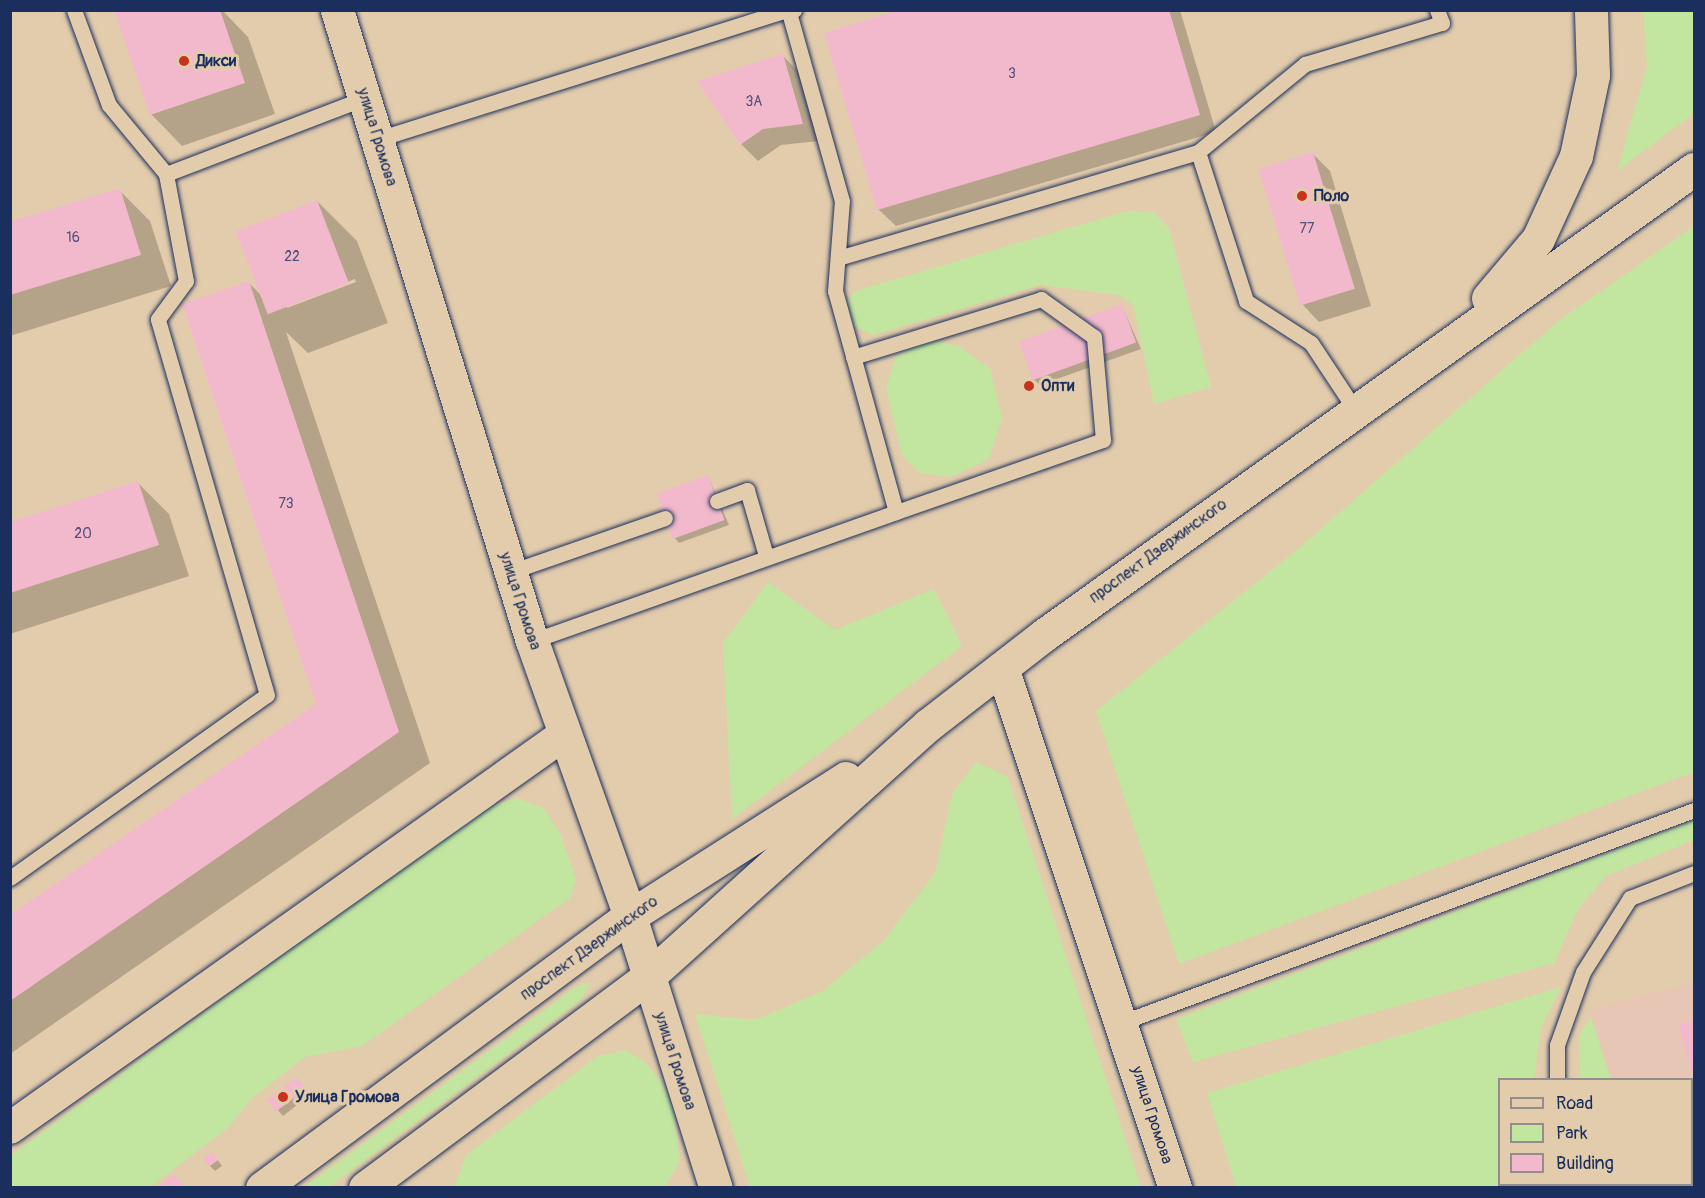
<!DOCTYPE html>
<html>
<head>
<meta charset="utf-8">
<style>
	body { margin:0 }
	#map { position:relative; width:1705px; height:1198px; overflow:hidden; background:#e3ccac; font-family:Pangolin,sans-serif }
	div>[style] { position:absolute }
	.built>* { inset:0; background:#e8c6b6 }
	.green>* { inset:0; background:#c2e6a0 }
	.shadow>* { inset:0; background:#0003 }
	.building>* { inset:0; background:#f2b9cc; transform-origin:0 0 }
	.roads { filter:drop-shadow(0 0 2px #1b2f5e) drop-shadow(0 0 2px #1b2f5e) }
	.service>* { height:15px; margin:-7.5px; padding:0 7.5px; transform-origin:7.5px; border-radius:7.5px; background:#e3ccac }
	.minor>* { height:32px; margin:-16px; padding:0 16px; transform-origin:16px; border-radius:16px; background:#e3ccac }
	.tertiary>* { height:33px; margin:-16.5px; padding:0 16.5px; transform-origin:16.5px; border-radius:16.5px; background:#e3ccac }
	.secondary>* { height:33px; margin:-16.5px; padding:0 16.5px; transform-origin:16.5px; border-radius:16.5px; background:#e3ccac }
	.dots>* { width:16px; height:16px; translate:-50% -50%; box-sizing:border-box; border:3px solid #e3ccac; border-radius:50% }
	span { translate:-50% -50%; white-space:nowrap; text-align:center; line-height:1.15; -webkit-text-stroke:6px #e3ccac; paint-order:stroke }
	.number-label { font-size:14px; color:#51527a }
	.number-label span { -webkit-text-stroke-width:0 }
	.poi-label { font-size:16px; color:#1b2f5e; font-weight:700 }
	.left { translate:0 -50%; text-align:left }
	.street-label { font-size:16px; color:#1b2f5e }
	.frame { position:absolute; inset:0; border:12px solid #1b2f5e; pointer-events:none }
	.legend { position:absolute; left:1498px; top:1078px; width:195px; height:108px; box-sizing:border-box; background:#e3ccac; border:2px solid #938d8d; margin:0; padding:8px 10px; list-style:none; font-size:18px; color:#1b2f5e }
	.legend li { display:flex; align-items:center; gap:12px; height:30px }
	.legend b { width:30px; border:2px solid #938d8d }
</style>
</head>
<body>
<div id="map">
	<div class="built">
		<div style="clip-path:polygon(1694px 982px,1694px 1187px,1646px 1187px,1692px 1184px,1692px 1080px,1611px 1079px,1589px 1010px)"></div>
	</div>
	<div class="green">
		<div style="clip-path:polygon(1643px 11px,1694px 11px,1694px 113px,1617px 171px,1647px 66px)"></div>
		<div style="clip-path:polygon(1127px 211px,1154px 213px,1169px 228px,1211px 387px,1154px 404px,1133px 304px,1118px 295px,1040px 285px,874px 335px,854px 327px,849px 300px,855px 291px)"></div>
		<div style="clip-path:polygon(1694px 226px,1694px 772px,1179px 964px,1096px 711px,1298px 549px,1557px 322px)"></div>
		<div style="clip-path:polygon(928px 339px,958px 346px,990px 368px,1002px 418px,989px 459px,951px 477px,920px 473px,902px 455px,886px 388px,896px 357px)"></div>
		<div style="clip-path:polygon(768px 582px,835px 630px,934px 589px,962px 646px,732px 819px,723px 643px)"></div>
		<div style="clip-path:polygon(976px 762px,1008px 777px,1141px 1187px,750px 1187px,695px 1014px,755px 1020px,821px 992px,884px 940px,935px 873px,952px 794px)"></div>
		<div style="clip-path:polygon(516px 798px,543px 808px,560px 833px,576px 879px,570px 898px,362px 1046px,305px 1057px,250px 1100px,229px 1127px,150px 1187px,11px 1187px,10px 1156px,478px 810px)"></div>
		<div style="clip-path:polygon(1694px 820px,1694px 840px,1606px 876px,1578px 909px,1554px 963px,1193px 1062px,1176px 1019px)"></div>
		<div style="clip-path:polygon(590px 982px,581px 1000px,329px 1187px,304px 1187px,575px 987px)"></div>
		<div style="clip-path:polygon(1561px 987px,1541px 1028px,1534px 1079px,1500px 1080px,1500px 1184px,1535px 1187px,1236px 1187px,1207px 1093px)"></div>
		<div style="clip-path:polygon(1591px 1017px,1611px 1079px,1580px 1079px,1579px 1035px)"></div>
		<div style="clip-path:polygon(625px 1050px,644px 1061px,661px 1081px,673px 1108px,680px 1161px,665px 1187px,454px 1187px,466px 1155px,598px 1056px)"></div>
	</div>
	<div class="shadow">
		<div style="clip-path:polygon(116px 10px,222px 10px,248px 37px,275px 114px,182px 146px,151px 114px)"></div>
		<div style="clip-path:polygon(905px 10px,1180px 10px,1216px 132px,896px 226px,878px 209px)"></div>
		<div style="clip-path:polygon(783px 56px,800px 73px,819px 141px,781px 145px,758px 161px,741px 144px)"></div>
		<div style="clip-path:polygon(1313px 154px,1330px 171px,1371px 306px,1319px 322px,1302px 304px)"></div>
		<div style="clip-path:polygon(119px 190px,150px 221px,171px 286px,10px 336px,10px 224px)"></div>
		<div style="clip-path:polygon(evenodd,317px 201px,357px 241px,388px 323px,308px 353px,286px 332px,430px 763px,10px 1054px,10px 917px,318px 705px,249px 283px,261px 295px,317px 201px,355px 279px,356px 282px,287px 308px,287px 305px,355px 279px)"></div>
		<div style="clip-path:polygon(1122px 306px,1141px 349px,1040px 385px,1034px 380px,1021px 343px)"></div>
		<div style="clip-path:polygon(708px 476px,729px 525px,679px 543px,674px 537px)"></div>
		<div style="clip-path:polygon(138px 483px,169px 514px,189px 576px,10px 634px,10px 524px)"></div>
		<div style="clip-path:polygon(1694px 1021px,1694px 1072px,1680px 1026px)"></div>
		<div style="clip-path:polygon(302px 1084px,310px 1095px,283px 1116px,269px 1100px)"></div>
		<div style="clip-path:polygon(217px 1159px,222px 1166px,215px 1171px,210px 1166px)"></div>
	</div>
	<div class="building">
		<div style="clip-path:polygon(114px 10px,220px 10px,245px 83px,150px 115px)"></div>
		<div style="clip-path:polygon(899px 10px,1169px 10px,1200px 115px,877px 210px,824px 33px)"></div>
		<div style="clip-path:polygon(783px 54px,803px 124px,763px 129px,740px 145px,697px 81px)"></div>
		<div style="left:1313px;top:152px;width:143px;height:57px;rotate:73deg"></div>
		<div style="clip-path:polygon(120px 188px,141px 255px,10px 295px,10px 222px)"></div>
		<div style="left:317px;top:200px;width:89px;height:87px;rotate:69deg"></div>
		<div style="clip-path:polygon(249px 281px,399px 732px,10px 1001px,10px 915px,316px 704px,182px 304px)"></div>
		<div style="left:1122px;top:304px;width:41px;height:110px;rotate:70deg"></div>
		<div style="left:708px;top:475px;width:48px;height:55px;rotate:70deg"></div>
		<div style="clip-path:polygon(138px 481px,159px 545px,10px 593px,10px 522px)"></div>
		<div style="clip-path:polygon(1694px 1020px,1694px 1076px,1678px 1025px)"></div>
		<div style="left:297px;top:1077px;width:15px;height:38px;rotate:53deg"></div>
		<div style="left:212px;top:1152px;width:10px;height:11px;rotate:53deg"></div>
		<div style="clip-path:polygon(174px 1174px,184px 1186px,157px 1188px)"></div>
	</div>
	<div class="roads">
		<div class="service">
			<div style="left:74px;top:10px;width:101px;rotate:69.8deg"></div>
			<div style="left:109px;top:105px;width:89px;rotate:50.4deg"></div>
			<div style="left:166px;top:174px;width:213px;rotate:-20.9deg"></div>
			<div style="left:378px;top:139px;width:430px;rotate:-17.5deg"></div>
			<div style="left:1198px;top:152px;width:139px;rotate:-39.4deg"></div>
			<div style="left:1305px;top:64px;width:143px;rotate:-16.7deg"></div>
			<div style="left:1442px;top:23px;width:14px;rotate:-111deg"></div>
			<div style="left:838px;top:258px;width:375px;rotate:-16.4deg"></div>
			<div style="left:1198px;top:152px;width:157px;rotate:72.1deg"></div>
			<div style="left:1246px;top:301px;width:77px;rotate:32.9deg"></div>
			<div style="left:1311px;top:343px;width:78px;rotate:56.5deg"></div>
			<div style="left:853px;top:357px;width:197px;rotate:-17.1deg"></div>
			<div style="left:1041px;top:299px;width:65px;rotate:35.6deg"></div>
			<div style="left:1094px;top:337px;width:103px;rotate:85deg"></div>
			<div style="left:1103px;top:440px;width:219px;rotate:160.8deg"></div>
			<div style="left:717px;top:501px;width:32px;rotate:-20deg"></div>
			<div style="left:747px;top:490px;width:69px;rotate:73.9deg"></div>
			<div style="left:510px;top:572px;width:164px;rotate:-19.2deg"></div>
			<div style="left:532px;top:641px;width:386px;rotate:-19.5deg"></div>
			<div style="left:896px;top:512px;width:229px;rotate:-105.4deg"></div>
			<div style="left:835px;top:291px;width:90px;rotate:-85.6deg"></div>
			<div style="left:842px;top:201px;width:195px;rotate:-105.7deg"></div>
			<div style="left:789px;top:13px;width:6px;rotate:-31deg"></div>
			<div style="left:10px;top:878px;width:315px;rotate:-35.5deg"></div>
			<div style="left:267px;top:695px;width:391px;rotate:-106.2deg"></div>
			<div style="left:158px;top:319px;width:47px;rotate:-53.6deg"></div>
			<div style="left:186px;top:281px;width:109px;rotate:-100.6deg"></div>
			<div style="left:1123px;top:1022px;width:609px;rotate:-20.37deg"></div>
			<div style="left:1557px;top:1080px;width:35px;rotate:-90deg"></div>
			<div style="left:1557px;top:1045px;width:77px;rotate:-70.4deg"></div>
			<div style="left:1583px;top:972px;width:88px;rotate:-57.6deg"></div>
			<div style="left:1630px;top:898px;width:69px;rotate:-21.3deg"></div>
			<div style="left:1554px;top:1188px;width:4px;rotate:-90deg"></div>
		</div>
		<div class="minor">
			<div style="left:10px;top:1128px;width:681px;rotate:-35.37deg"></div>
		</div>
		<div class="tertiary">
			<div style="left:337px;top:10px;width:660px;rotate:72.83deg"></div>
			<div style="left:532px;top:641px;width:292px;rotate:70.4deg"></div>
			<div style="left:630px;top:916px;width:285px;rotate:72.5deg"></div>
			<div style="left:1002px;top:668px;width:548px;rotate:71.6deg"></div>
		</div>
		<div class="secondary">
			<div style="left:1488px;top:298px;width:77px;rotate:-49.7deg"></div>
			<div style="left:1538px;top:239px;width:91px;rotate:-65.4deg"></div>
			<div style="left:1576px;top:156px;width:83px;rotate:-78.1deg"></div>
			<div style="left:1593px;top:75px;width:65px;rotate:-91.8deg"></div>
			<div style="left:262px;top:1188px;width:458px;rotate:-36.5deg"></div>
			<div style="left:630px;top:916px;width:256px;rotate:-32.6deg"></div>
			<div style="left:365px;top:1188px;width:353px;rotate:-36.7deg"></div>
			<div style="left:648px;top:977px;width:377px;rotate:-42deg"></div>
			<div style="left:928px;top:725px;width:147px;rotate:-37.8deg"></div>
			<div style="left:1044px;top:635px;width:800px;rotate:-35.64deg"></div>
		</div>
	</div>
	<div class="dots">
		<div style="left:184px;top:61px;background:#c8321e"></div>
		<div style="left:1302px;top:196px;background:#c8321e"></div>
		<div style="left:1029px;top:386px;background:#c8321e"></div>
		<div style="left:283px;top:1097px;background:#c8321e"></div>
	</div>
	<div class="number-label">
		<span style="left:1012px;top:74px">3</span>
		<span style="left:754px;top:102px">3А</span>
		<span style="left:1307px;top:229px">77</span>
		<span style="left:73px;top:238px">16</span>
		<span style="left:292px;top:257px">22</span>
		<span style="left:286px;top:504px">73</span>
		<span style="left:83px;top:534px">20</span>
	</div>
	<div class="poi-label">
		<span class="left" style="left:196px;top:61px">Дикси</span>
		<span class="left" style="left:1314px;top:196px">Поло</span>
		<span class="left" style="left:1041px;top:386px">Опти</span>
		<span class="left" style="left:295px;top:1097px">Улица Громова</span>
	</div>
	<div class="street-label">
		<span style="left:377px;top:137px;rotate:73deg">улица Громова</span>
		<span style="left:1158px;top:551px;rotate:-36deg">проспект Дзержинского</span>
		<span style="left:520px;top:601px;rotate:72deg">улица Громова</span>
		<span style="left:589px;top:948px;rotate:-36deg">проспект Дзержинского</span>
		<span style="left:675px;top:1061px;rotate:72deg">улица Громова</span>
		<span style="left:1152px;top:1115px;rotate:72deg">улица Громова</span>
	</div>
	<div class="frame"></div>
	<ul class="legend">
	<li><b style="height:8px;background:#e3ccac"></b>Road</li>
	<li><b style="height:16px;background:#c2e6a0"></b>Park</li>
	<li><b style="height:16px;background:#f2b9cc"></b>Building</li>
	</ul>
</div>
</body>
</html>
